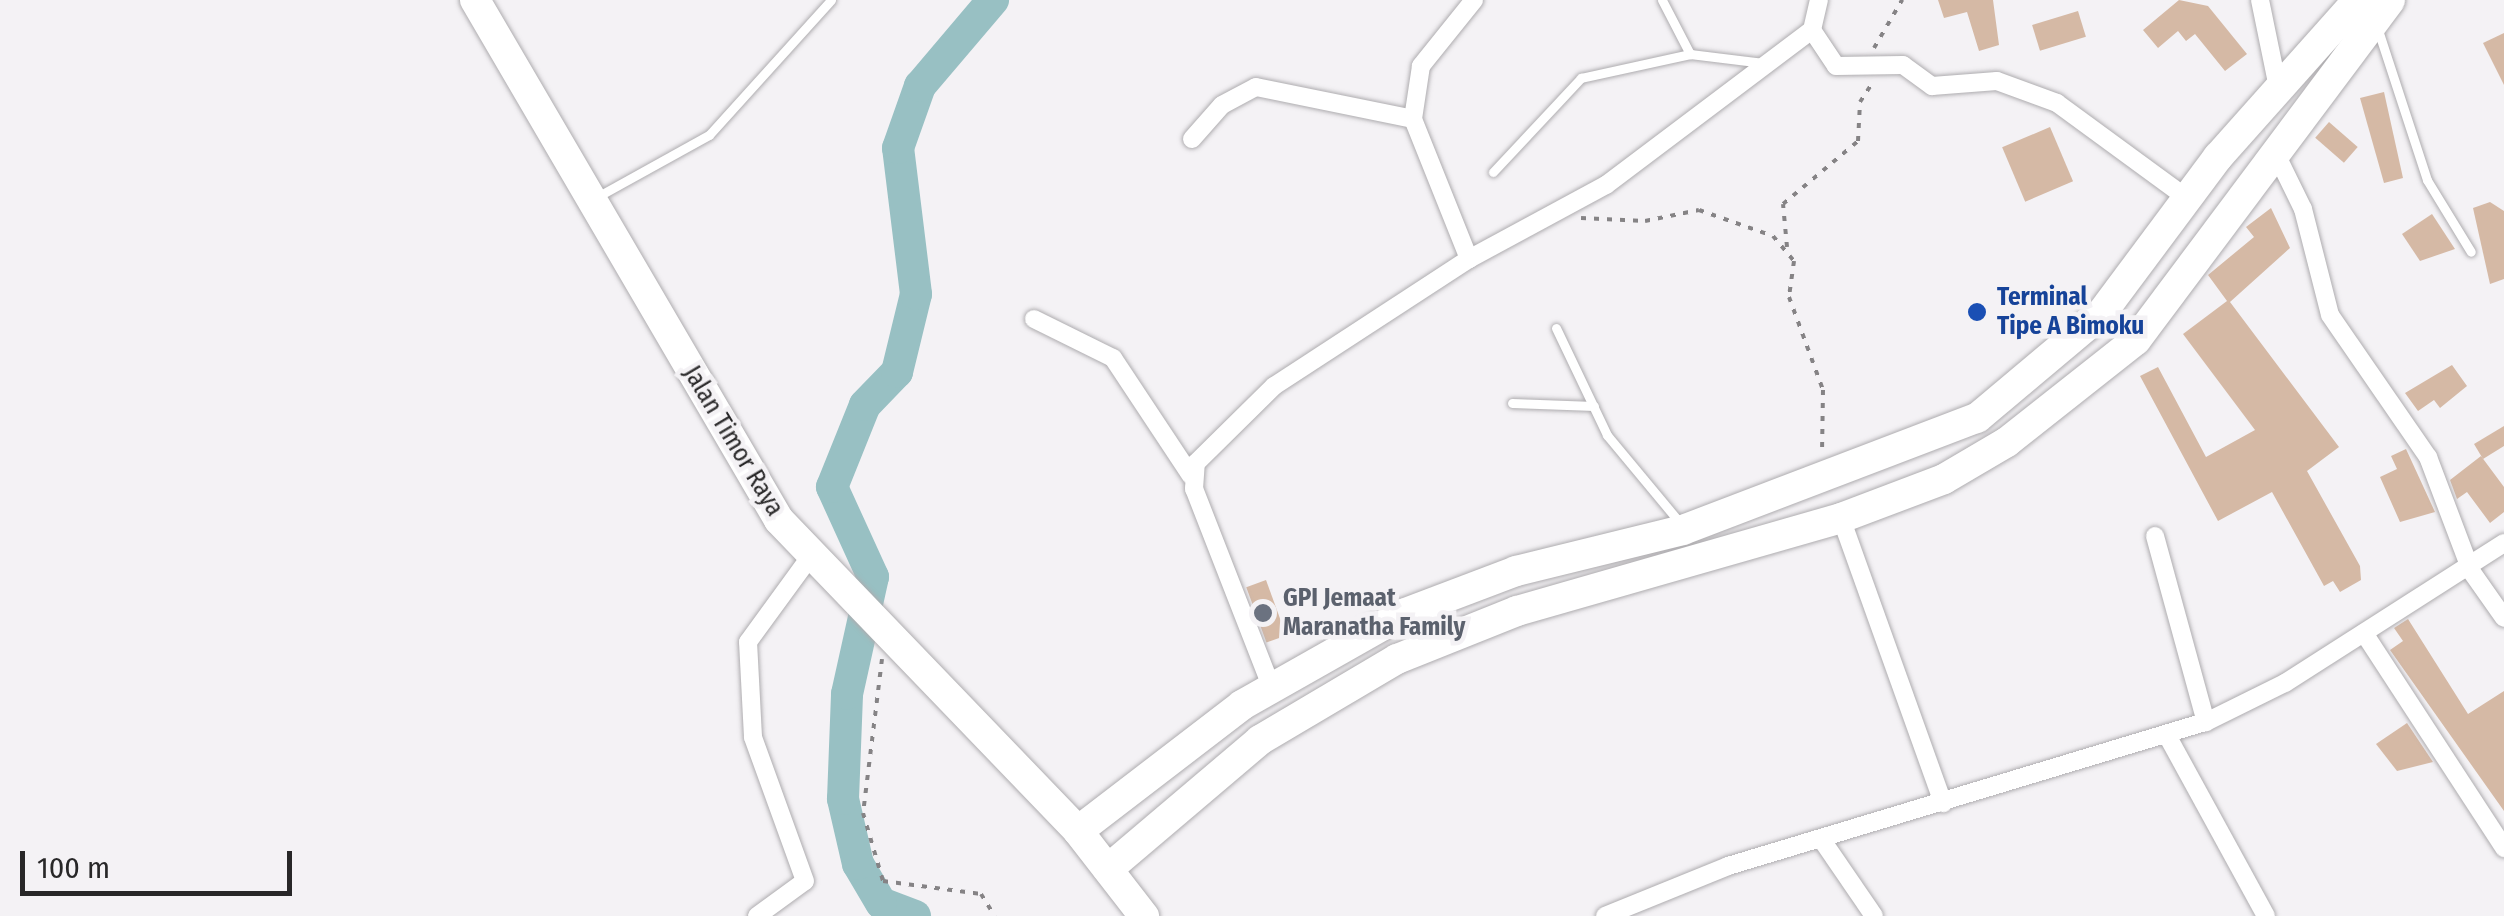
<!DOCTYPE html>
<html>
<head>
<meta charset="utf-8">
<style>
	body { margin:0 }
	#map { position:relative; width:2504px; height:916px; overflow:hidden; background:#f4f2f5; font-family:"Fira Sans Condensed",sans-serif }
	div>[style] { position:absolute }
	.river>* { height:32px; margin:-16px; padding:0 16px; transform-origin:16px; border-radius:16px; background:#98c0c3 }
	.building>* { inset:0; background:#d5b9a5; transform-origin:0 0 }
	.path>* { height:4px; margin-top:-2px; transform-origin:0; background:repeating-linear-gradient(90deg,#858385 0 5px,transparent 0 13px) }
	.roads { filter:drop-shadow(0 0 2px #aeacaf) drop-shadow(0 0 2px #aeacaf) }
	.service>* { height:9px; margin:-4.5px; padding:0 4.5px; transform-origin:4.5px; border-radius:4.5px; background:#fff }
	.minor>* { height:18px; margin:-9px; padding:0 9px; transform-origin:9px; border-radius:9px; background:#fff }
	.trunk>* { height:30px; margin:-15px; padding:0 15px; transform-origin:15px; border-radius:15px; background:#fff }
	.dots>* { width:28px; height:28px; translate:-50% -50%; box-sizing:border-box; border:5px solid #f4f2f5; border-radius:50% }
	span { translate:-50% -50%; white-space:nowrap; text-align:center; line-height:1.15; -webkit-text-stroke:9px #f4f2f5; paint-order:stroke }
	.transit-label { font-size:25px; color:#164399; font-weight:700 }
	.left { translate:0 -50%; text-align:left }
	.street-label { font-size:25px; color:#282728 }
	.worship-label { font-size:25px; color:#5b616d; font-weight:700 }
	.scale { position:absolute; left:20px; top:851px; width:272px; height:45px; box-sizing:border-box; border:5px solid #282728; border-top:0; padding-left:12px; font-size:30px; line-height:35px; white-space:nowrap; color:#282728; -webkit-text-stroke:8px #f4f2f5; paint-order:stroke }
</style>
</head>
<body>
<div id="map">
	<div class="river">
		<div style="left:915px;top:916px;width:36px;rotate:-159deg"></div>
		<div style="left:881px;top:903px;width:45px;rotate:-120.5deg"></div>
		<div style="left:858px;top:864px;width:67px;rotate:-103deg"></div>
		<div style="left:843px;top:799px;width:105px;rotate:-87.8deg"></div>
		<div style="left:847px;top:694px;width:120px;rotate:-77.5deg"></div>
		<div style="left:873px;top:577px;width:99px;rotate:-114.5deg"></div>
		<div style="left:832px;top:487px;width:88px;rotate:-68.1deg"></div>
		<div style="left:865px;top:405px;width:46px;rotate:-45.9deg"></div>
		<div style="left:897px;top:372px;width:80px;rotate:-76.3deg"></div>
		<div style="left:916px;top:294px;width:147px;rotate:-97deg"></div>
		<div style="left:898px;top:148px;width:66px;rotate:-70.5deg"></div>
		<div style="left:920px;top:86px;width:113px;rotate:-49.7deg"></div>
	</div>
	<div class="building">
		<div style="clip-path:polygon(1938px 0,1993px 0,1999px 45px,1979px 51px,1967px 12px,1944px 18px)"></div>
		<div style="clip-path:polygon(2179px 0,2208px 6px,2247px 54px,2225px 71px,2195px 34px,2186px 41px,2178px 31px,2158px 48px,2143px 30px)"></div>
		<div style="left:2078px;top:11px;width:27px;height:48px;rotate:73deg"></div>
		<div style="clip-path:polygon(2504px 33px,2504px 85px,2483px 43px)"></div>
		<div style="clip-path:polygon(2384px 92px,2403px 178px,2384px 183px,2360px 98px)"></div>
		<div style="left:2329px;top:122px;width:38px;height:21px;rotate:41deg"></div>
		<div style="left:2050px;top:127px;width:59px;height:52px;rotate:67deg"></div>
		<div style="clip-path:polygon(2490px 202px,2504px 211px,2504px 279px,2490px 284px,2473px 208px)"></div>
		<div style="clip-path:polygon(2271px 208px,2290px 248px,2230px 302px,2339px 447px,2307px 471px,2360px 566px,2361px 580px,2340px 592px,2333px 581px,2324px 586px,2272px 492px,2218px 521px,2140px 376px,2158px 367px,2206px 457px,2255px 430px,2183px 334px,2227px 301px,2208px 275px,2254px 237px,2246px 227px)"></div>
		<div style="clip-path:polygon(2432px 214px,2455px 249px,2420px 261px,2402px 234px)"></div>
		<div style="clip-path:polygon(2452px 365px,2467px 386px,2440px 408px,2434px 400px,2418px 411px,2405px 393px)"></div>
		<div style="clip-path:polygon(2504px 426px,2504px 446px,2483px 459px,2474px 444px)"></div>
		<div style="clip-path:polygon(2406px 449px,2435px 512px,2400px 522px,2380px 477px,2397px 469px,2391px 456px)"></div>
		<div style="clip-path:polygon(2481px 456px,2504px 487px,2504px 512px,2490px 523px,2467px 492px,2457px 499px,2450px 480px)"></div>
		<div style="left:1266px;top:580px;width:59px;height:21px;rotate:70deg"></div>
		<div style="clip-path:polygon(2408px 619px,2468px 714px,2504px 691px,2504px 811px,2390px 650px,2403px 641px,2394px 628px)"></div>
		<div style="clip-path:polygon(2407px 723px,2433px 762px,2397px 771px,2376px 744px)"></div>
	</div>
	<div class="path">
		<div style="left:1874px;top:48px;width:56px;rotate:-59.7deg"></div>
		<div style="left:1581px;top:218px;width:64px;rotate:2.7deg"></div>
		<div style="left:1645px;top:221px;width:55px;rotate:-11.5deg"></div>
		<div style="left:1699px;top:210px;width:78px;rotate:19.4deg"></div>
		<div style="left:1773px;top:236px;width:33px;rotate:50deg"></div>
		<div style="left:1794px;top:261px;width:36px;rotate:98deg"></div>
		<div style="left:1789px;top:297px;width:99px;rotate:69.9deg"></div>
		<div style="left:1823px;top:390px;width:63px;rotate:90.9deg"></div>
		<div style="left:1787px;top:247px;width:43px;rotate:-95.3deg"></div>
		<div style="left:1783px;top:204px;width:98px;rotate:-40deg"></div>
		<div style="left:1858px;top:141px;width:39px;rotate:-87deg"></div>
		<div style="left:1860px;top:102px;width:24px;rotate:-57deg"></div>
		<div style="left:882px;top:659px;width:155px;rotate:97deg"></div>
		<div style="left:863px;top:813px;width:71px;rotate:73.6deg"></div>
		<div style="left:883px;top:881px;width:99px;rotate:7.6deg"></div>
		<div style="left:981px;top:894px;width:26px;rotate:58deg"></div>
	</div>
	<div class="roads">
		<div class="service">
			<div style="left:1662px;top:0;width:61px;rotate:62.6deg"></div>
			<div style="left:1690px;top:54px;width:74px;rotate:7deg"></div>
			<div style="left:2378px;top:30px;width:158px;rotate:71.9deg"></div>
			<div style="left:2427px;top:180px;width:84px;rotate:58.6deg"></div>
			<div style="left:1493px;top:172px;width:129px;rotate:-46.9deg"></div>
			<div style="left:1581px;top:78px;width:112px;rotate:-12.4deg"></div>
			<div style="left:597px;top:197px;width:128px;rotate:-29deg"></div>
			<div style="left:709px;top:135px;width:182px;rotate:-47.9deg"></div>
			<div style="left:1556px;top:328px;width:119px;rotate:64.5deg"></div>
			<div style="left:1607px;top:435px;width:114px;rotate:50.3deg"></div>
			<div style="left:1512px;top:403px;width:82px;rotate:2.1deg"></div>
		</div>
		<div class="minor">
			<div style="left:1474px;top:0;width:85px;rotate:128.8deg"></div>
			<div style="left:1421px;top:66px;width:54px;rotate:98.6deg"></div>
			<div style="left:1413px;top:119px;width:151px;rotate:68.2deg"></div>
			<div style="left:1469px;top:259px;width:156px;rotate:-28.4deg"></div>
			<div style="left:1606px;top:185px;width:258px;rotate:-37deg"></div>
			<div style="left:1812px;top:30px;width:31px;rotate:-77deg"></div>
			<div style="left:2260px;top:0;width:90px;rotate:78.4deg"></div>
			<div style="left:1812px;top:30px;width:43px;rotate:56.3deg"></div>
			<div style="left:1836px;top:66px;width:67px;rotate:-0.9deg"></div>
			<div style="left:1903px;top:65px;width:36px;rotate:36deg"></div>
			<div style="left:1932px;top:86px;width:65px;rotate:-4.4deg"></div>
			<div style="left:1997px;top:81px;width:64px;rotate:20.1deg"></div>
			<div style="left:2057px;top:103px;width:161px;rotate:36.2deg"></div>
			<div style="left:1192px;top:139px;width:45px;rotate:-48.6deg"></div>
			<div style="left:1222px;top:105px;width:38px;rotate:-28deg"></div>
			<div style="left:1256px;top:87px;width:160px;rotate:11.5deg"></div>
			<div style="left:2277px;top:156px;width:59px;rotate:63.9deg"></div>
			<div style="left:2303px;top:209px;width:109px;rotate:75.7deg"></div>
			<div style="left:2330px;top:315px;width:173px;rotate:55.4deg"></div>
			<div style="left:2428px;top:457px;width:122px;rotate:69.3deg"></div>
			<div style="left:2471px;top:571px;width:57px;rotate:54.9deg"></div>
			<div style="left:1034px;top:319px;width:88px;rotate:26.3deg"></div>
			<div style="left:1113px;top:358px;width:141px;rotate:56.5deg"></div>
			<div style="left:1841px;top:518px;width:303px;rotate:70.3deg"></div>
			<div style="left:2155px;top:536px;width:193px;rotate:74.7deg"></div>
			<div style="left:2364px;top:633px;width:257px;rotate:56.9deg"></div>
			<div style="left:1271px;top:686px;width:212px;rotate:-111.3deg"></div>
			<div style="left:1194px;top:489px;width:26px;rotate:-86deg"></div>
			<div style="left:1196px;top:463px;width:110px;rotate:-44.6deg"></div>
			<div style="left:1274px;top:386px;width:233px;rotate:-33.1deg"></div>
			<div style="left:2168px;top:737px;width:204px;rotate:61.3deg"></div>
			<div style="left:1822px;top:840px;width:92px;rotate:55.6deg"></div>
			<div style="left:757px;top:916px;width:59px;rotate:-36.1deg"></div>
			<div style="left:805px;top:881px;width:153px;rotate:-109.9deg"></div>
			<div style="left:753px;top:737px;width:95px;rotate:-93deg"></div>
			<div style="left:748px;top:642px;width:105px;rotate:-53.9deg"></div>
			<div style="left:1605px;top:916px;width:133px;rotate:-22.1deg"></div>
			<div style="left:1728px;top:866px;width:499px;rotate:-16.8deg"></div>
			<div style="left:2206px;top:722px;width:88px;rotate:-26.3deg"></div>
			<div style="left:2285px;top:683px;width:260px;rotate:-32.6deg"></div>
		</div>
		<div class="trunk">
			<div style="left:475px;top:0;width:602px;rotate:59.69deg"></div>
			<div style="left:779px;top:520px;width:431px;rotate:46.1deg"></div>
			<div style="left:1078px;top:831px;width:108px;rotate:52.2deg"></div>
			<div style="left:1078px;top:831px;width:207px;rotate:-37.5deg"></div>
			<div style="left:1242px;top:705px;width:185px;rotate:-29.5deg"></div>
			<div style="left:1403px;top:614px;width:121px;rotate:-20.8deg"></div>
			<div style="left:1516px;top:571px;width:172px;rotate:-13.8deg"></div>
			<div style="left:1683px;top:530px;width:315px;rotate:-20.9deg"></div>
			<div style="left:1977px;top:418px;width:162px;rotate:-40deg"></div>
			<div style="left:2101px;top:314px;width:196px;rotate:-53.3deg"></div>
			<div style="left:2218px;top:157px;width:210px;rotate:-48.3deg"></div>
			<div style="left:1108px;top:869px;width:199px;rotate:-40.3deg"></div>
			<div style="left:1260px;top:740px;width:159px;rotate:-30.6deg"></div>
			<div style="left:1397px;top:659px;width:129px;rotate:-21.8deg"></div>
			<div style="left:1517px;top:611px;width:337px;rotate:-16deg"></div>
			<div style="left:1841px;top:518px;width:110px;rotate:-20.7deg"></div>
			<div style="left:1944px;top:479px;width:73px;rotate:-30.4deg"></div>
			<div style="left:2007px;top:442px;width:164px;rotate:-38.3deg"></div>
			<div style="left:2136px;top:340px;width:424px;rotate:-53.2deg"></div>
		</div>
	</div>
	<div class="dots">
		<div style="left:1977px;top:312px;background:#1a4fb4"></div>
		<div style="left:1263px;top:613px;background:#6b7280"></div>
	</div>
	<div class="transit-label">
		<span class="left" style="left:1997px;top:312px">Terminal<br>Tipe A Bimoku</span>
	</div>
	<div class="street-label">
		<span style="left:733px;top:441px;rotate:59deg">Jalan Timor Raya</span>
	</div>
	<div class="worship-label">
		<span class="left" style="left:1283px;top:613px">GPI Jemaat<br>Maranatha Family</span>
	</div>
	<div class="scale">100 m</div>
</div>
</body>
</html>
